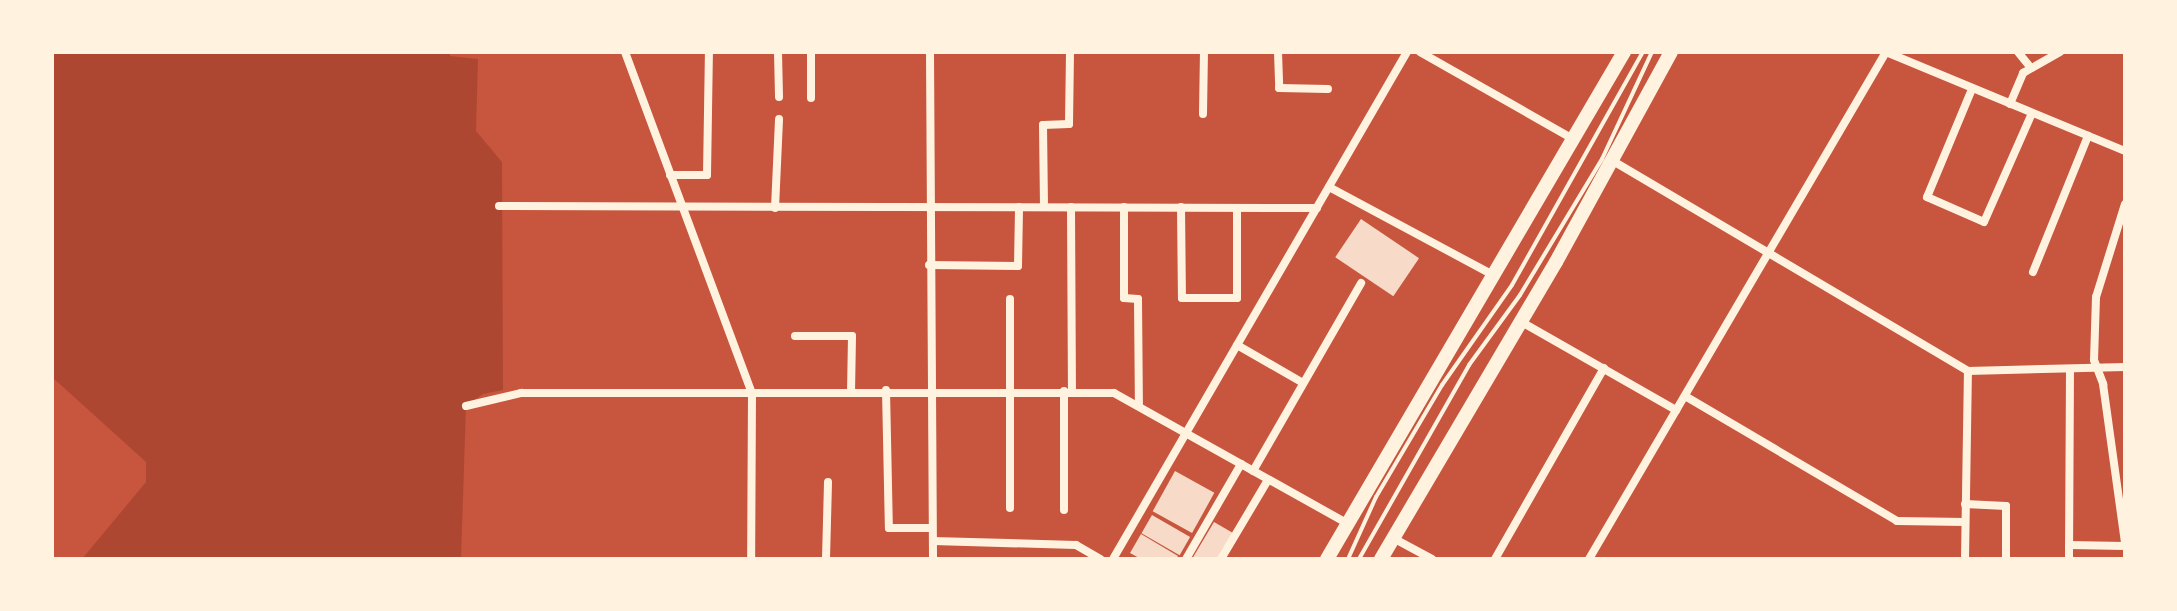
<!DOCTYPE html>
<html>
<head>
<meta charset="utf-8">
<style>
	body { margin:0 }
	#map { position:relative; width:2177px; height:611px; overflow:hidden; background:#c8553d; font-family:Jost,sans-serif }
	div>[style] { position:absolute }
	.green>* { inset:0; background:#ae4732 }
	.building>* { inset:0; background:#f7dbc8; transform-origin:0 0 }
	.service>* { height:4px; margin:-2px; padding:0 2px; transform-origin:2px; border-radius:2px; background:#fff3e0 }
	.minor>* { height:8px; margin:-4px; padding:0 4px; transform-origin:4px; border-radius:4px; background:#fff3e0 }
	.primary>* { height:14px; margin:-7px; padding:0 7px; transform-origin:7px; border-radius:7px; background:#fff3e0 }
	span { translate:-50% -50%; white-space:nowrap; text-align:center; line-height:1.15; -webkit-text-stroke:8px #fff3e0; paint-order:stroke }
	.frame { position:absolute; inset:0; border:54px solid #fff3e0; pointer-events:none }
</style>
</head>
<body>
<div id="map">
	<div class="green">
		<div style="clip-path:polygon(52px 52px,450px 52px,450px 56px,478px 59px,476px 131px,502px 162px,503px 390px,483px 394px,466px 406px,461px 559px,82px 559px,146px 482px,146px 462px,52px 377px)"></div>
	</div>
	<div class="building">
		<div style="left:1361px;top:219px;width:70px;height:46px;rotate:34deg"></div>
		<div style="left:1175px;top:471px;width:45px;height:46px;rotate:29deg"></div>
		<div style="left:1152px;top:515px;width:44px;height:21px;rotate:30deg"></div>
		<div style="clip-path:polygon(1214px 522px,1233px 533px,1217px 559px,1192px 559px)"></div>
		<div style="clip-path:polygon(1141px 534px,1178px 556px,1176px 559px,1141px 559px,1130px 553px)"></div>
	</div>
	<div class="service">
		<div style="left:1348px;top:559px;width:68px;rotate:-65.7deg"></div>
		<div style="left:1376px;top:497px;width:130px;rotate:-59.5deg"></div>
		<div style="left:1442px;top:385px;width:122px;rotate:-55deg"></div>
		<div style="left:1512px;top:285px;width:267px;rotate:-60.7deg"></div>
		<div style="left:1359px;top:559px;width:223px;rotate:-60.4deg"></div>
		<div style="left:1469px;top:365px;width:87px;rotate:-53.9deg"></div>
		<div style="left:1520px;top:295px;width:159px;rotate:-58.9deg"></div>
		<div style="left:1602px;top:159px;width:118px;rotate:-65deg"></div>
	</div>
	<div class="minor">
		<div style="left:625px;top:52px;width:364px;rotate:69.6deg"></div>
		<div style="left:752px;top:393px;width:166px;rotate:90.3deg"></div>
		<div style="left:778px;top:52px;width:45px;rotate:88.7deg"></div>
		<div style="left:811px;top:52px;width:46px;rotate:90deg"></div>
		<div style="left:930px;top:52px;width:507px;rotate:89.66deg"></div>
		<div style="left:1278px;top:52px;width:36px;rotate:88deg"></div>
		<div style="left:1279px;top:88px;width:49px;rotate:1.2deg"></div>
		<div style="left:1420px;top:52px;width:176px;rotate:29.6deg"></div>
		<div style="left:1886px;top:52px;width:259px;rotate:22.5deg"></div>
		<div style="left:2018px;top:52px;width:19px;rotate:51deg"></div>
		<div style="left:1972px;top:89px;width:117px;rotate:112.6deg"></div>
		<div style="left:1927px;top:197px;width:62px;rotate:23.7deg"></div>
		<div style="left:1984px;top:222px;width:119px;rotate:-66.2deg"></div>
		<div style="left:2010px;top:104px;width:34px;rotate:-67deg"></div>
		<div style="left:2023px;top:73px;width:43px;rotate:-29.6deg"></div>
		<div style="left:1203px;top:114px;width:62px;rotate:-89.1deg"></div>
		<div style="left:1613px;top:161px;width:412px;rotate:30.6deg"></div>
		<div style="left:1968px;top:371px;width:157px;rotate:-1.5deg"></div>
		<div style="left:670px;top:175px;width:37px"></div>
		<div style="left:707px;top:175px;width:123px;rotate:-89.1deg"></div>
		<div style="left:1329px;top:187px;width:186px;rotate:28.2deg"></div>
		<div style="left:2125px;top:204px;width:97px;rotate:107.3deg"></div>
		<div style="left:2096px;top:297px;width:63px;rotate:91.8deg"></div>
		<div style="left:2094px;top:360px;width:26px;rotate:69deg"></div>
		<div style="left:2103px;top:384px;width:161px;rotate:82.1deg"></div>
		<div style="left:499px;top:206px;width:818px;rotate:0.14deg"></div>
		<div style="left:1044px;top:207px;width:82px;rotate:-90.7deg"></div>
		<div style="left:1043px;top:125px;width:26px;rotate:-2deg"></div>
		<div style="left:1069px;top:124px;width:72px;rotate:-89.2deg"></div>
		<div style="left:1071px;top:207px;width:183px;rotate:89.7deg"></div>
		<div style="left:1124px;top:207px;width:91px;rotate:90deg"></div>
		<div style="left:1124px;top:298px;width:14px;rotate:4deg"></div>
		<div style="left:1138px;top:299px;width:105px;rotate:89.5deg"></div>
		<div style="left:1181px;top:207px;width:91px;rotate:89.4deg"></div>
		<div style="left:1182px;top:298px;width:55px"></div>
		<div style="left:1237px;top:298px;width:90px;rotate:-90deg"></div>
		<div style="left:775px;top:208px;width:89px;rotate:-87.4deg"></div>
		<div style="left:929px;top:265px;width:89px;rotate:0.6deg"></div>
		<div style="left:1018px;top:266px;width:59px;rotate:-89deg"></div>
		<div style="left:2033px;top:272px;width:147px;rotate:-68deg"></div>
		<div style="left:1520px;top:321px;width:180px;rotate:29.7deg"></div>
		<div style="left:795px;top:336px;width:57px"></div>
		<div style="left:852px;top:336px;width:55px;rotate:91deg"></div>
		<div style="left:1237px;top:345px;width:76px;rotate:29.9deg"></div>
		<div style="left:886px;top:390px;width:138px;rotate:88.8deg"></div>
		<div style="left:889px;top:528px;width:43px"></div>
		<div style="left:1685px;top:396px;width:246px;rotate:30.5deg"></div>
		<div style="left:1897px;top:521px;width:68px;rotate:0.8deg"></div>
		<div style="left:466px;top:406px;width:57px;rotate:-13.3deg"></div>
		<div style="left:521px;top:393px;width:593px"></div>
		<div style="left:1114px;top:393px;width:267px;rotate:29.2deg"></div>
		<div style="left:1253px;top:471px;width:217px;rotate:-60.1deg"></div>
		<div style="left:1965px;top:504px;width:41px;rotate:2.8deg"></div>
		<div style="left:2006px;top:506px;width:53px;rotate:90deg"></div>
		<div style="left:1010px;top:508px;width:209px;rotate:-90deg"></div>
		<div style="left:1064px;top:510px;width:119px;rotate:-90deg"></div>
		<div style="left:1393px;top:538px;width:44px;rotate:28.3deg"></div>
		<div style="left:933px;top:541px;width:143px;rotate:1.6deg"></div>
		<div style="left:1076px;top:545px;width:28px;rotate:30deg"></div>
		<div style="left:2069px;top:545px;width:56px;rotate:1deg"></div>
		<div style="left:826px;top:559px;width:77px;rotate:-88.5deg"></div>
		<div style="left:1113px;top:559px;width:586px;rotate:-59.89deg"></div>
		<div style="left:1186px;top:559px;width:110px;rotate:-59.9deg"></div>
		<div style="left:1221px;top:559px;width:92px;rotate:-59.3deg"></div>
		<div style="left:1495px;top:559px;width:220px;rotate:-60.3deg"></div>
		<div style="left:1589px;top:559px;width:588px;rotate:-59.64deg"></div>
		<div style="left:1965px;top:559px;width:188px;rotate:-89.1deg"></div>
		<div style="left:2069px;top:559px;width:189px;rotate:-89.7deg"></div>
	</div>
	<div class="primary">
		<div style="left:1327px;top:559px;width:588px;rotate:-59.64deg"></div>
		<div style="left:1381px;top:559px;width:345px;rotate:-59.5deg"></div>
		<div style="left:1556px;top:262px;width:239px;rotate:-61.3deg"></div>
	</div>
	<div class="frame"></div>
</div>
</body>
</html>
